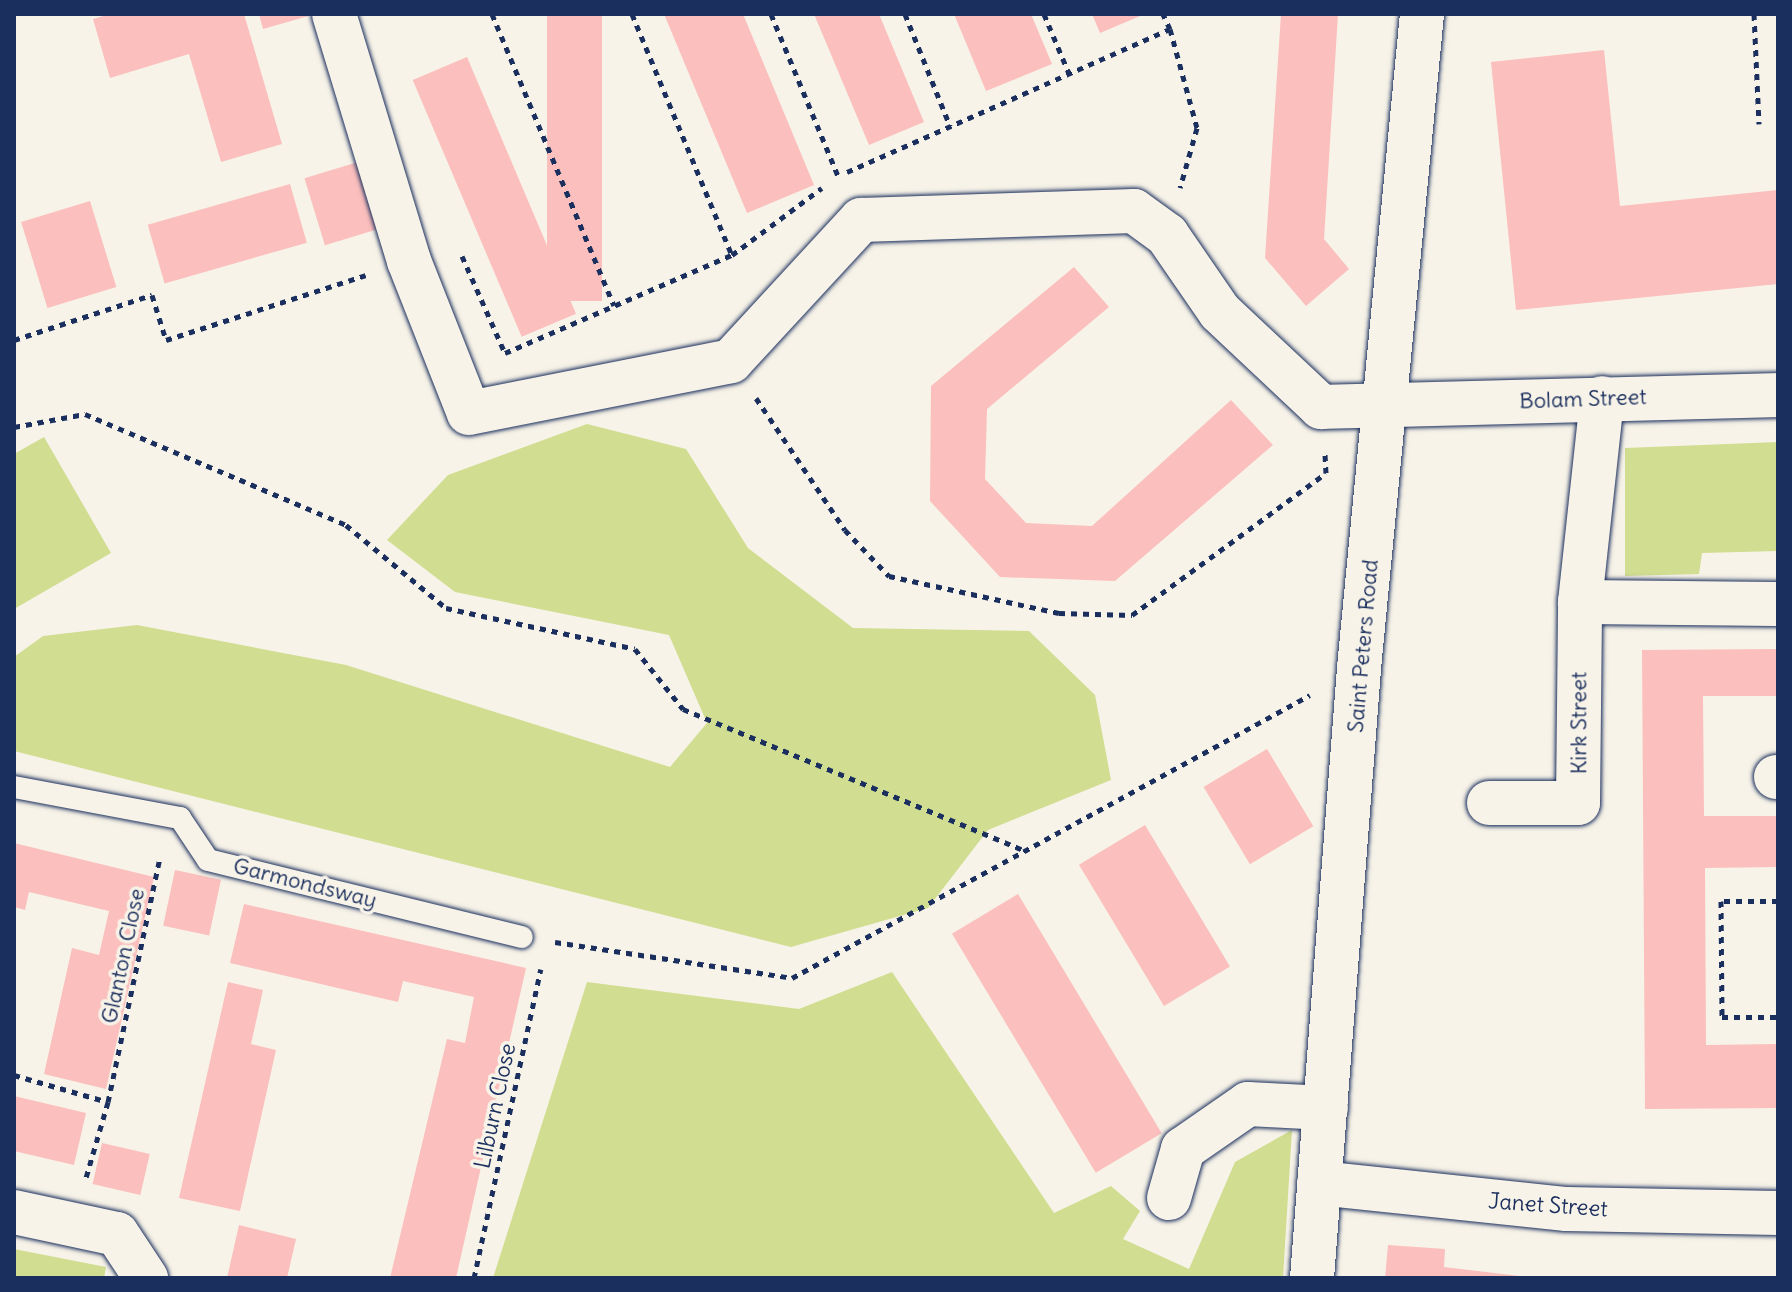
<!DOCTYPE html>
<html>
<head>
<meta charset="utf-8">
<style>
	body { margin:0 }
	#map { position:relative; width:1792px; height:1292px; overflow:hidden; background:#f7f3e8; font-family:Delius,sans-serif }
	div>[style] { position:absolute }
	.green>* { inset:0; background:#d1dd90 }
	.building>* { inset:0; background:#fbbfbd; transform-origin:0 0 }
	.path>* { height:5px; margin-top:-2.5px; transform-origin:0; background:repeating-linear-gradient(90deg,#1b2f5e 0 6px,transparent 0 12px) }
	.roads { filter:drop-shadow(0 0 2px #1b2f5e) drop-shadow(0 0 2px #1b2f5e) }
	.service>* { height:22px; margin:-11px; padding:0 11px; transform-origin:11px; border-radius:11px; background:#f7f3e8 }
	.minor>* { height:44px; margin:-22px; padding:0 22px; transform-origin:22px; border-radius:22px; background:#f7f3e8 }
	span { translate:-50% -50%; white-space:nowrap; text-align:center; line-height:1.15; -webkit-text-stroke:7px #f7f3e8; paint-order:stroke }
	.street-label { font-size:22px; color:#1b2f5e }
	.frame { position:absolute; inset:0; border:16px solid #1b2f5e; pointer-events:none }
</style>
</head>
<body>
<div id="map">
	<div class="green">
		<div style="clip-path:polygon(587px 424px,686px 449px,748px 548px,853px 628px,1029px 631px,1095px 695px,1111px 780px,988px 830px,928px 908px,791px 947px,14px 751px,14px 657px,43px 636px,137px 625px,346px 665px,670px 767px,707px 723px,669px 635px,455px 592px,387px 540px,448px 475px)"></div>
		<div style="clip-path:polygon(44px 437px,111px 553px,14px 609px,14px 454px)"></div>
		<div style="clip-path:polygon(1778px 442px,1778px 551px,1702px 553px,1699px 574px,1625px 576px,1625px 448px)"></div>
		<div style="clip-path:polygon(892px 972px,1054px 1213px,1111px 1186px,1140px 1211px,1123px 1239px,1189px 1269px,1235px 1162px,1292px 1130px,1283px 1278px,493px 1278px,587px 982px,799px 1009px)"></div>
		<div style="clip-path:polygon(14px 1249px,106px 1267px,104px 1278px,14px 1278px)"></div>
	</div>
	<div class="building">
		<div style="clip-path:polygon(111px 14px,244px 14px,282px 144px,221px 162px,189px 54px,110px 78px,93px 19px)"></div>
		<div style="clip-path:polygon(259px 14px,312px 14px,312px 15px,263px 29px)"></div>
		<div style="left:547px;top:14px;width:55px;height:287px"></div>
		<div style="clip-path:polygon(664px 14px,743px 14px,814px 185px,747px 213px)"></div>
		<div style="clip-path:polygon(814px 14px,879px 14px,924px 122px,869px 145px)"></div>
		<div style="clip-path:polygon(954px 14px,1031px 14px,1052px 64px,986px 91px)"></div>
		<div style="clip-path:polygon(1092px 14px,1145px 14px,1100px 33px)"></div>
		<div style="clip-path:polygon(1281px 14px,1338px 14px,1324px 239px,1349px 269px,1306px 306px,1265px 258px)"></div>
		<div style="clip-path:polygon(1604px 50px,1620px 206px,1778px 190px,1778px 284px,1516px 310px,1491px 62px)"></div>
		<div style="left:467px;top:57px;width:279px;height:59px;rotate:67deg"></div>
		<div style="left:358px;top:162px;width:70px;height:56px;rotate:73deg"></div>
		<div style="left:290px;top:184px;width:61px;height:148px;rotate:74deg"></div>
		<div style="left:90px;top:201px;width:90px;height:72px;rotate:73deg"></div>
		<div style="clip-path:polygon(1074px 267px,1109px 307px,987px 409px,985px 479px,1026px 523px,1092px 526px,1231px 400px,1273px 445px,1115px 581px,1000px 577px,930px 501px,931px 386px)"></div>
		<div style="clip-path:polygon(1778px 649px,1778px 696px,1703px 696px,1704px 816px,1778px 816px,1778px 867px,1705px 868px,1706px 1045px,1778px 1044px,1778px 1108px,1645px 1109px,1642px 650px)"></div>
		<div style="left:1267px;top:749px;width:90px;height:74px;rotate:59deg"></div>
		<div style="left:1145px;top:825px;width:165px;height:77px;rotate:59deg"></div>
		<div style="clip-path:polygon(14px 843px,154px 877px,106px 1089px,44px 1074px,72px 948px,99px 955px,109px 911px,29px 892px,25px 910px,14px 907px)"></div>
		<div style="left:175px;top:870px;width:47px;height:57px;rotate:12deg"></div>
		<div style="left:1018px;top:894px;width:279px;height:77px;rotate:59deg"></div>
		<div style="clip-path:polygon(244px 904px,526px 968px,456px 1278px,390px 1278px,447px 1039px,465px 1043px,474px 997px,403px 981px,398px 1002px,230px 963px)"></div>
		<div style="clip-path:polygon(228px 982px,263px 990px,251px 1044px,276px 1050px,240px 1211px,179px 1198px)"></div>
		<div style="clip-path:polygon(14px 1096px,86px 1113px,74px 1165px,14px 1151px)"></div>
		<div style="left:102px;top:1143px;width:49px;height:42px;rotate:13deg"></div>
		<div style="clip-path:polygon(239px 1225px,296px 1239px,287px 1278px,227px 1278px)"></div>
		<div style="clip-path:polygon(1388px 1245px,1445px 1249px,1444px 1267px,1536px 1278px,1385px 1278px)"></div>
	</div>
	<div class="path">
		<div style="left:492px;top:14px;width:316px;rotate:67.3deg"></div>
		<div style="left:632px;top:14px;width:261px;rotate:67.5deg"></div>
		<div style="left:771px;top:14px;width:175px;rotate:67.5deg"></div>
		<div style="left:905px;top:14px;width:121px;rotate:68.1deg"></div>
		<div style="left:1044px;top:14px;width:67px;rotate:67.2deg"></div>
		<div style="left:1754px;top:14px;width:110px;rotate:87.4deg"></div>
		<div style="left:1170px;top:29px;width:103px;rotate:74.7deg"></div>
		<div style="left:1197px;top:128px;width:62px;rotate:105.8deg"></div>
		<div style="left:847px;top:172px;width:353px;rotate:-23.9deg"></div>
		<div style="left:1170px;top:29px;width:17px;rotate:-115deg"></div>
		<div style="left:462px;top:256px;width:106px;rotate:66.1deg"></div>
		<div style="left:505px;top:353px;width:247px;rotate:-23.4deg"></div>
		<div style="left:732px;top:255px;width:112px;rotate:-36.7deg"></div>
		<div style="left:14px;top:340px;width:145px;rotate:-18.1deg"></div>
		<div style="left:152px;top:295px;width:47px;rotate:72.7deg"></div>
		<div style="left:166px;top:340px;width:210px;rotate:-18deg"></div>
		<div style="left:756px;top:398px;width:159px;rotate:56deg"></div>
		<div style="left:845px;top:530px;width:64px;rotate:46.3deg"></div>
		<div style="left:889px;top:576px;width:174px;rotate:12.3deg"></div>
		<div style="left:1059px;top:613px;width:73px;rotate:1.6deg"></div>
		<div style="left:1132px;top:615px;width:240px;rotate:-36.2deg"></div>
		<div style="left:1326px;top:473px;width:19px;rotate:-93deg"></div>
		<div style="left:14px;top:427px;width:72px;rotate:-10.4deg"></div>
		<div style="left:85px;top:414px;width:284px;rotate:23deg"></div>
		<div style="left:346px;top:525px;width:130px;rotate:39.7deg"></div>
		<div style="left:446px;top:608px;width:193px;rotate:12.2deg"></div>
		<div style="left:635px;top:649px;width:77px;rotate:51.3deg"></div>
		<div style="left:683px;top:709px;width:369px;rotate:22.5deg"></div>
		<div style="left:1778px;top:901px;width:57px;rotate:180deg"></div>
		<div style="left:1721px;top:901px;width:116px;rotate:89.5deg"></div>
		<div style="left:1722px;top:1017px;width:56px"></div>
		<div style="left:555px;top:942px;width:240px;rotate:8.6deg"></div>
		<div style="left:792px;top:978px;width:590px;rotate:-28.65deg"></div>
		<div style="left:14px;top:1075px;width:98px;rotate:16deg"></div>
		<div style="left:108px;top:1102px;width:82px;rotate:106.2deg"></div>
		<div style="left:108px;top:1102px;width:250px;rotate:-78deg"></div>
		<div style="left:474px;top:1278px;width:316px;rotate:-77.8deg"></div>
	</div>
	<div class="roads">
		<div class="service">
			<div style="left:14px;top:787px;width:169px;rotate:10.6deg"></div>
			<div style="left:180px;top:818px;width:50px;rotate:56.3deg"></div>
			<div style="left:208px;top:860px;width:323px;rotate:13.8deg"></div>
		</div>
		<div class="minor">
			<div style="left:334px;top:14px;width:258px;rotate:73.1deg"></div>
			<div style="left:409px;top:261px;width:163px;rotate:68.5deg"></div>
			<div style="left:469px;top:413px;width:267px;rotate:-11.2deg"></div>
			<div style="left:731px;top:361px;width:192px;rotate:-47.3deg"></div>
			<div style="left:861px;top:220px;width:273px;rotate:-1.9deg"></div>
			<div style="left:1134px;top:211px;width:41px;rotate:36deg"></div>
			<div style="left:1167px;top:235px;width:93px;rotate:55.5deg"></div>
			<div style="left:1220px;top:312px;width:139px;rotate:43.2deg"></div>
			<div style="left:1321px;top:407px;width:457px;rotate:-1.5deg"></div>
			<div style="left:1580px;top:602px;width:205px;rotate:-83.8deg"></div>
			<div style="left:1776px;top:777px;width:2px"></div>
			<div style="left:1489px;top:803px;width:89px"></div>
			<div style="left:1578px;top:803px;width:201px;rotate:-89.4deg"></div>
			<div style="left:1580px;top:602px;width:198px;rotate:0.6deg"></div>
			<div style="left:1319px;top:1183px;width:249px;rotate:6deg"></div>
			<div style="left:1567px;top:1209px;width:211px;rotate:1.1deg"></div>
			<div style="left:1169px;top:1198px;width:51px;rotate:-74.1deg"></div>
			<div style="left:1183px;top:1149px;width:79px;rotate:-34.7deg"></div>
			<div style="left:1248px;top:1104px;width:78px;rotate:2.9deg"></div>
			<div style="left:14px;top:1212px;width:105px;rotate:12.1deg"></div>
			<div style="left:117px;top:1234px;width:53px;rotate:56.6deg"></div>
			<div style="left:1312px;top:1278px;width:612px;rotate:-85.59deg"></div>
			<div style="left:1359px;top:668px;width:657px;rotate:-84.5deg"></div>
		</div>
	</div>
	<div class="street-label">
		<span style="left:1583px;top:399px;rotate:-2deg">Bolam Street</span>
		<span style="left:1363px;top:646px;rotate:-85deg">Saint Peters Road</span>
		<span style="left:1579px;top:723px;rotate:-90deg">Kirk Street</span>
		<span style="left:305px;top:883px;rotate:14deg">Garmondsway</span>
		<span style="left:123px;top:956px;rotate:-78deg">Glanton Close</span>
		<span style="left:495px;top:1106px;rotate:-78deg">Lilburn Close</span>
		<span style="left:1548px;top:1205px;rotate:4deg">Janet Street</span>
	</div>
	<div class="frame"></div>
</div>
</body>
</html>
